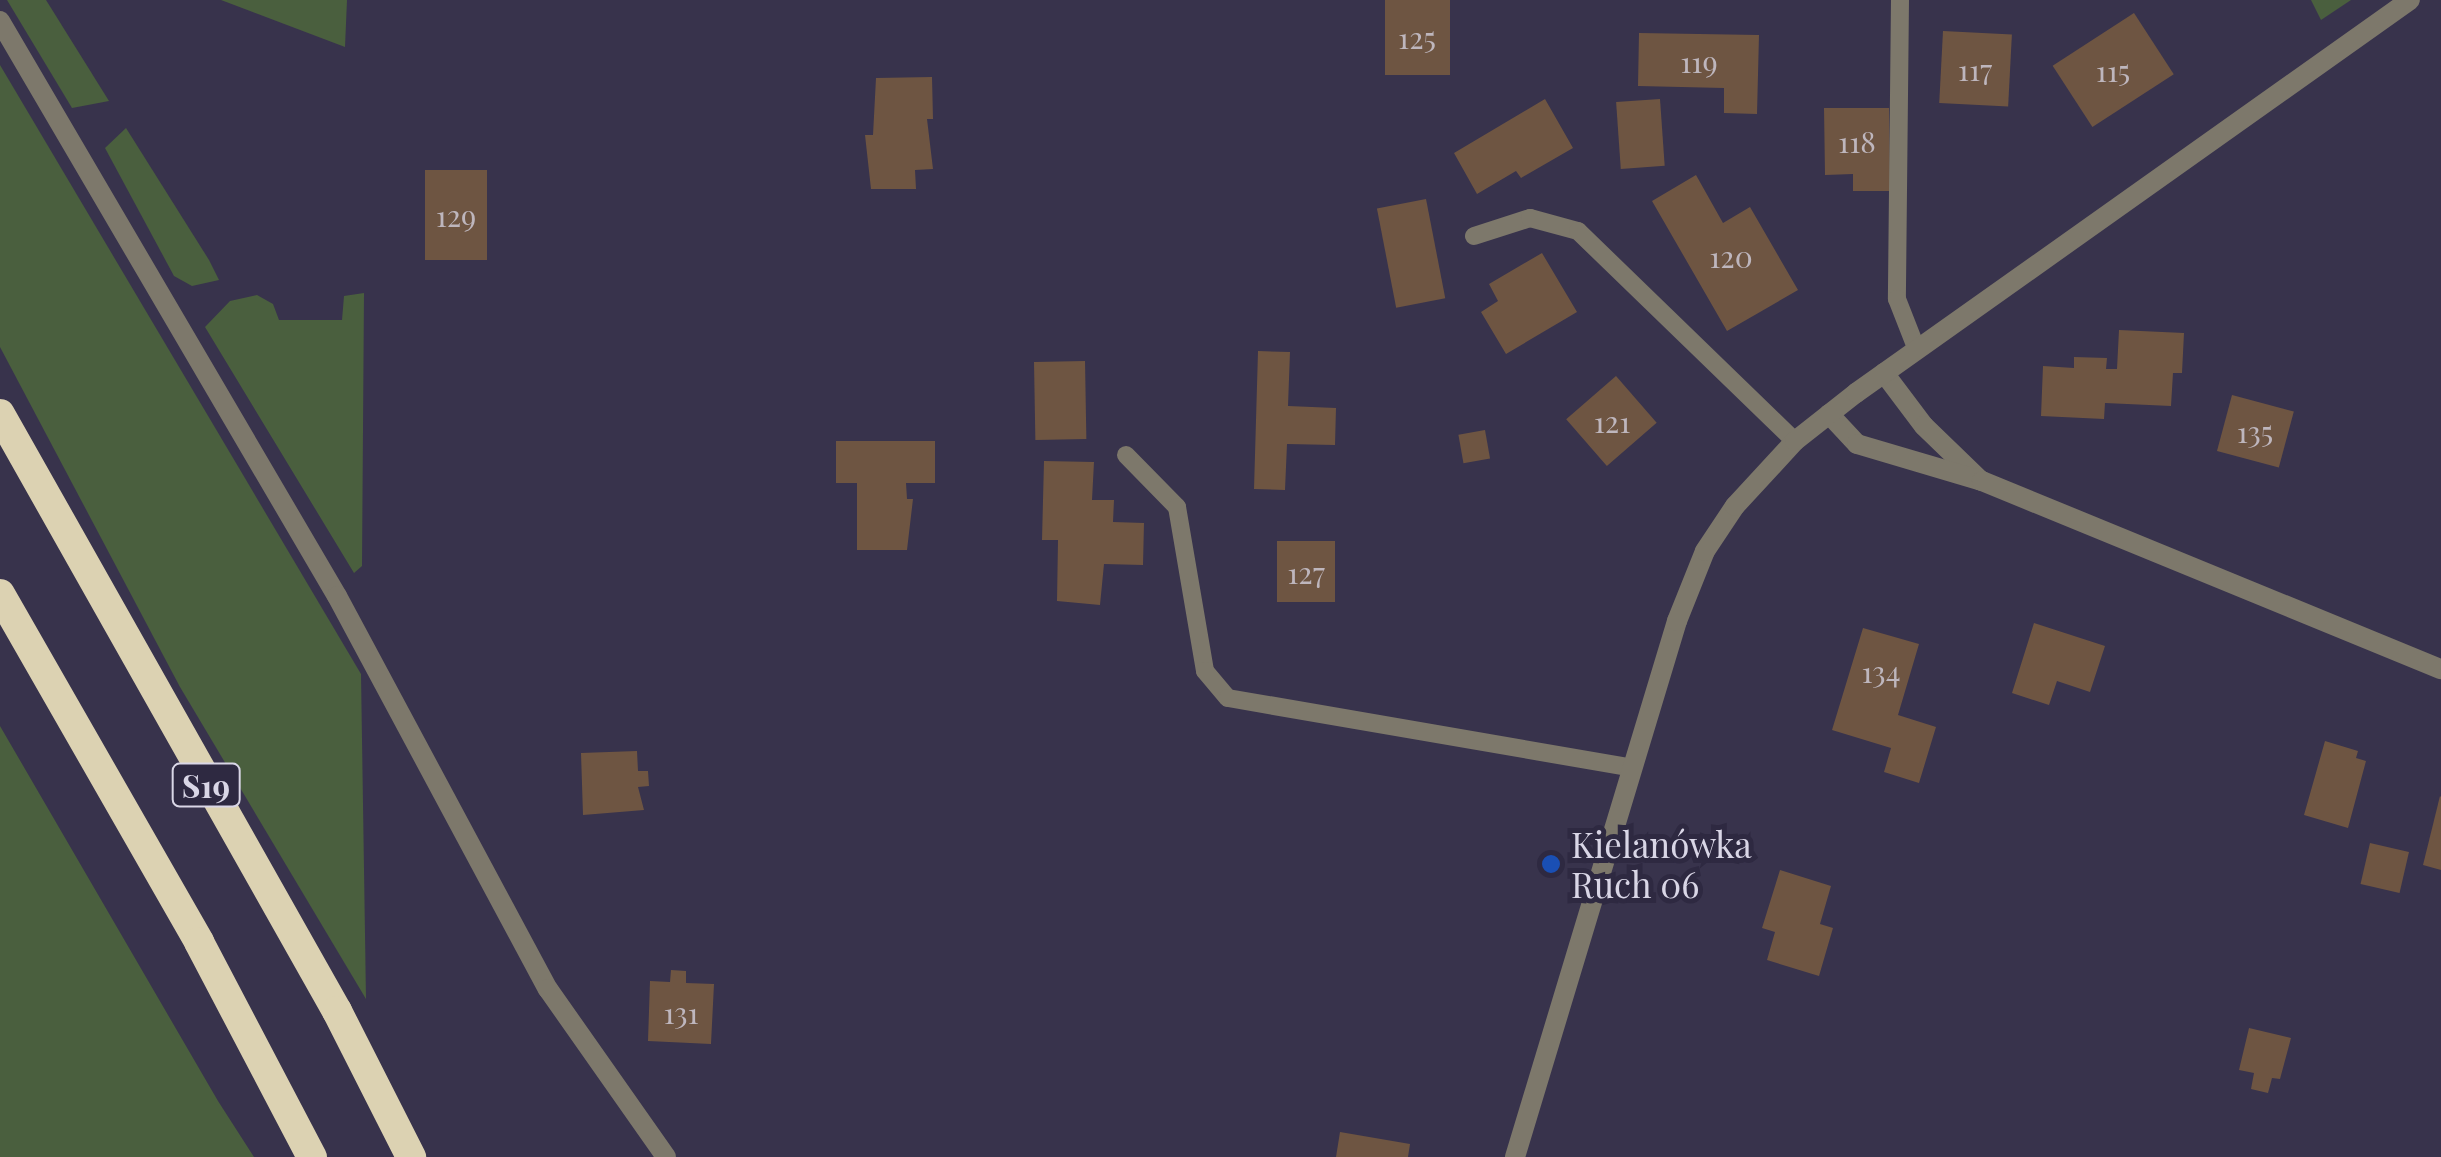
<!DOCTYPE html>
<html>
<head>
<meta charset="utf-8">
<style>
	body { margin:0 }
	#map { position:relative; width:2441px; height:1157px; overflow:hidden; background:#38334c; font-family:"Playfair Display",serif }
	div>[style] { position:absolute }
	.green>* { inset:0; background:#4a5f3e }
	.building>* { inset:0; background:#6e5542; transform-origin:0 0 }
	.service>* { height:18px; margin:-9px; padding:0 9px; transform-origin:9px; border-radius:9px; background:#7d786b }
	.minor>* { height:20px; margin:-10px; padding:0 10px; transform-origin:10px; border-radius:10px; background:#7d786b }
	.tertiary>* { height:20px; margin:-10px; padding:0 10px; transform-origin:10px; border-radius:10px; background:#7d786b }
	.motorway>* { height:30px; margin:-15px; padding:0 15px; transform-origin:15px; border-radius:15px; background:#dcd2b2 }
	.dots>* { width:28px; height:28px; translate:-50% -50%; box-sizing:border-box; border:5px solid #2e2941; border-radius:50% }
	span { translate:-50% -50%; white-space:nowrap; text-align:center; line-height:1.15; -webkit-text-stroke:10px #2e2941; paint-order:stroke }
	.number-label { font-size:30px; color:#beb6bd }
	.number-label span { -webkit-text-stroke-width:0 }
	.shield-label span { padding:2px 8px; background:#2e2941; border:2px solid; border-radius:8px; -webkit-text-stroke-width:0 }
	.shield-label { font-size:32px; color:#d9d6e6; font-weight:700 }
	.poi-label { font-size:35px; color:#d9d6e6 }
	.left { translate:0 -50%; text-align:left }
</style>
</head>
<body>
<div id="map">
	<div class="green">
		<div style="clip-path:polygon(7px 0,46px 0,109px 101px,72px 108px)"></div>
		<div style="clip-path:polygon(221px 0,347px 0,345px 47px)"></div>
		<div style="clip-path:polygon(2311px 0,2351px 0,2321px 20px)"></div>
		<div style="clip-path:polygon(0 65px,361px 674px,366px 999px,180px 687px,0 347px)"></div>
		<div style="clip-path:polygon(126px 128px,209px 260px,219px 280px,192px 286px,174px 276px,105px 148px)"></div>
		<div style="clip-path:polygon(364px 293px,362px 566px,354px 573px,205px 327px,230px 301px,257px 295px,273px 304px,279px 320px,342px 320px,344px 296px)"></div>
		<div style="clip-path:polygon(0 726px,218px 1101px,254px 1157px,0 1157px)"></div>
	</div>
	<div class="building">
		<div style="left:1385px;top:0;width:65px;height:75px"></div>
		<div style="left:2134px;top:13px;width:73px;height:97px;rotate:57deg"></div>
		<div style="left:1943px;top:31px;width:69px;height:72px;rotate:3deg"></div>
		<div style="clip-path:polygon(1639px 33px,1759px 35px,1757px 114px,1724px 113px,1724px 88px,1638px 86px)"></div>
		<div style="clip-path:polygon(932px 77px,933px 119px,927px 119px,933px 169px,915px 170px,916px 189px,871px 189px,865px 135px,873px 135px,876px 78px)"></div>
		<div style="clip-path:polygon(1545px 99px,1573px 148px,1521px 178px,1516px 171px,1477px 194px,1454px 153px)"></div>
		<div style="left:1660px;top:99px;width:67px;height:44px;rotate:86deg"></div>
		<div style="clip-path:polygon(1824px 108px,1889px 108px,1890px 191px,1853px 191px,1853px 174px,1825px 175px)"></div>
		<div style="left:487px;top:170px;width:90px;height:62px;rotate:90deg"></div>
		<div style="clip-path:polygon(1696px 175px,1723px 223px,1750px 207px,1798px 290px,1727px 331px,1652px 201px)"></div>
		<div style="left:1426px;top:199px;width:101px;height:50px;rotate:79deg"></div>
		<div style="clip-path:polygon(1542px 253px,1577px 312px,1506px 354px,1481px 312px,1498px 301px,1489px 284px)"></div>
		<div style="clip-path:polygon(2119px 330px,2184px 333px,2182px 373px,2173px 373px,2171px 406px,2105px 403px,2104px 419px,2041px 416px,2043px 366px,2074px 368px,2074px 357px,2107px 358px,2106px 369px,2117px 369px)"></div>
		<div style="clip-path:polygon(1258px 351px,1290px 352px,1288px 406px,1336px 408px,1335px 445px,1287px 444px,1285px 490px,1254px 489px)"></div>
		<div style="left:1085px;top:361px;width:78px;height:51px;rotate:89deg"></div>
		<div style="left:1616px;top:376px;width:62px;height:66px;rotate:49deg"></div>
		<div style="left:2232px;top:395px;width:64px;height:58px;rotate:15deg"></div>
		<div style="left:1485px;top:430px;width:29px;height:27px;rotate:80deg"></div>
		<div style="clip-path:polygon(836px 441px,935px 441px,935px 483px,906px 483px,907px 499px,913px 499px,907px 550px,857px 550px,857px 483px,836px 483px)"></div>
		<div style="clip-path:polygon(1044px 461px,1094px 462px,1092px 500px,1114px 500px,1113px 522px,1144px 523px,1143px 565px,1104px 564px,1100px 605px,1057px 601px,1058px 540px,1042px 540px)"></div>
		<div style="left:1335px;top:541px;width:61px;height:58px;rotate:90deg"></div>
		<div style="clip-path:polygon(2034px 623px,2105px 646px,2090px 692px,2057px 681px,2049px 705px,2012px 693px)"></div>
		<div style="clip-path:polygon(1863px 628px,1919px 644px,1898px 715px,1936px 727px,1919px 783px,1884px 772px,1891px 748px,1832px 730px)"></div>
		<div style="clip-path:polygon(2325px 741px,2358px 751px,2356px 758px,2366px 761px,2348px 828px,2304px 815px)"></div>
		<div style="clip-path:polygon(637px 751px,638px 771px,648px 771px,649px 786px,638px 787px,644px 810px,583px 815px,581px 753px)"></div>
		<div style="clip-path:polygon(2440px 796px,2441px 797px,2441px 870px,2423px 865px)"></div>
		<div style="left:2370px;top:843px;width:40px;height:42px;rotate:13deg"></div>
		<div style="clip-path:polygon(1780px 870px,1831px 886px,1820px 924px,1833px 928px,1819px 976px,1767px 960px,1775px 932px,1762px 928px)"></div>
		<div style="clip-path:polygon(671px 970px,686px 971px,686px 983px,714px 984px,711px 1044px,648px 1041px,650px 981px,670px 982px)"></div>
		<div style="clip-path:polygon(2249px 1028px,2291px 1038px,2280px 1079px,2272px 1078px,2268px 1093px,2251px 1089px,2254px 1073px,2239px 1070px)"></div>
		<div style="clip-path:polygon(1340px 1132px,1410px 1144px,1408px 1157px,1336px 1157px)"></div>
	</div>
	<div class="service">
		<div style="left:1900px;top:0;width:299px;rotate:90.6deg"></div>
		<div style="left:1897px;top:299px;width:55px;rotate:68.6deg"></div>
		<div style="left:1474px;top:236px;width:59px;rotate:-17.8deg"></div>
		<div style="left:1530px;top:218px;width:50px;rotate:15.2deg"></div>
		<div style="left:1578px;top:231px;width:302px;rotate:44.1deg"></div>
		<div style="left:1126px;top:455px;width:73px;rotate:45.6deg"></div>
		<div style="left:1177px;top:507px;width:166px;rotate:80.3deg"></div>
		<div style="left:1205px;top:671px;width:35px;rotate:50deg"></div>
		<div style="left:1228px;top:698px;width:411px;rotate:9.8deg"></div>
	</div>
	<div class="minor">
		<div style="left:0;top:21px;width:666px;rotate:59.63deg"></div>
		<div style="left:337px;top:596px;width:446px;rotate:61.8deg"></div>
		<div style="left:548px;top:989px;width:205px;rotate:54.9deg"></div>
		<div style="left:1884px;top:373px;width:66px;rotate:53deg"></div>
		<div style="left:1924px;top:426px;width:78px;rotate:44deg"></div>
		<div style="left:1829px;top:414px;width:41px;rotate:47deg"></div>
		<div style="left:1857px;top:444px;width:130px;rotate:16.5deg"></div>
		<div style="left:1982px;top:481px;width:496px;rotate:22.3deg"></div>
	</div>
	<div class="tertiary">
		<div style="left:1515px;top:1157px;width:560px;rotate:-73.18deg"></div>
		<div style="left:1677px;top:621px;width:75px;rotate:-68.2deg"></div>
		<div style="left:1705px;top:551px;width:54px;rotate:-56.3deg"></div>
		<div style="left:1735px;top:506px;width:88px;rotate:-47.3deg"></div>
		<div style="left:1795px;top:441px;width:78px;rotate:-38.2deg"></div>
		<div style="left:1856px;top:393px;width:679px;rotate:-35.35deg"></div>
	</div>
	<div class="motorway">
		<div style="left:0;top:414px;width:686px;rotate:60.56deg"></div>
		<div style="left:337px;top:1011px;width:164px;rotate:63.1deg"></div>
		<div style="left:0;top:594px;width:401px;rotate:60.2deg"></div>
		<div style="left:199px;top:942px;width:243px;rotate:62.3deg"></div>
	</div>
	<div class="dots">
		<div style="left:1551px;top:864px;background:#1a4fb4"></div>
	</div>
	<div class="number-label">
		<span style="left:1417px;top:37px">125</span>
		<span style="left:1699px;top:61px">119</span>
		<span style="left:1975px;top:69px">117</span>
		<span style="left:2113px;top:70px">115</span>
		<span style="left:1857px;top:141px">118</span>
		<span style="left:456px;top:215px">129</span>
		<span style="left:1731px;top:256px">120</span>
		<span style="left:1612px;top:421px">121</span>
		<span style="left:2255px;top:431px">135</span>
		<span style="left:1306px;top:572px">127</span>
		<span style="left:1881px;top:671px">134</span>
		<span style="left:681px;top:1012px">131</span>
	</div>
	<div class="shield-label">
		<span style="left:206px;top:785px">S19</span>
	</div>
	<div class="poi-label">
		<span class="left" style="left:1571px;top:864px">Kielanówka<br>Ruch 06</span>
	</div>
</div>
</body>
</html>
